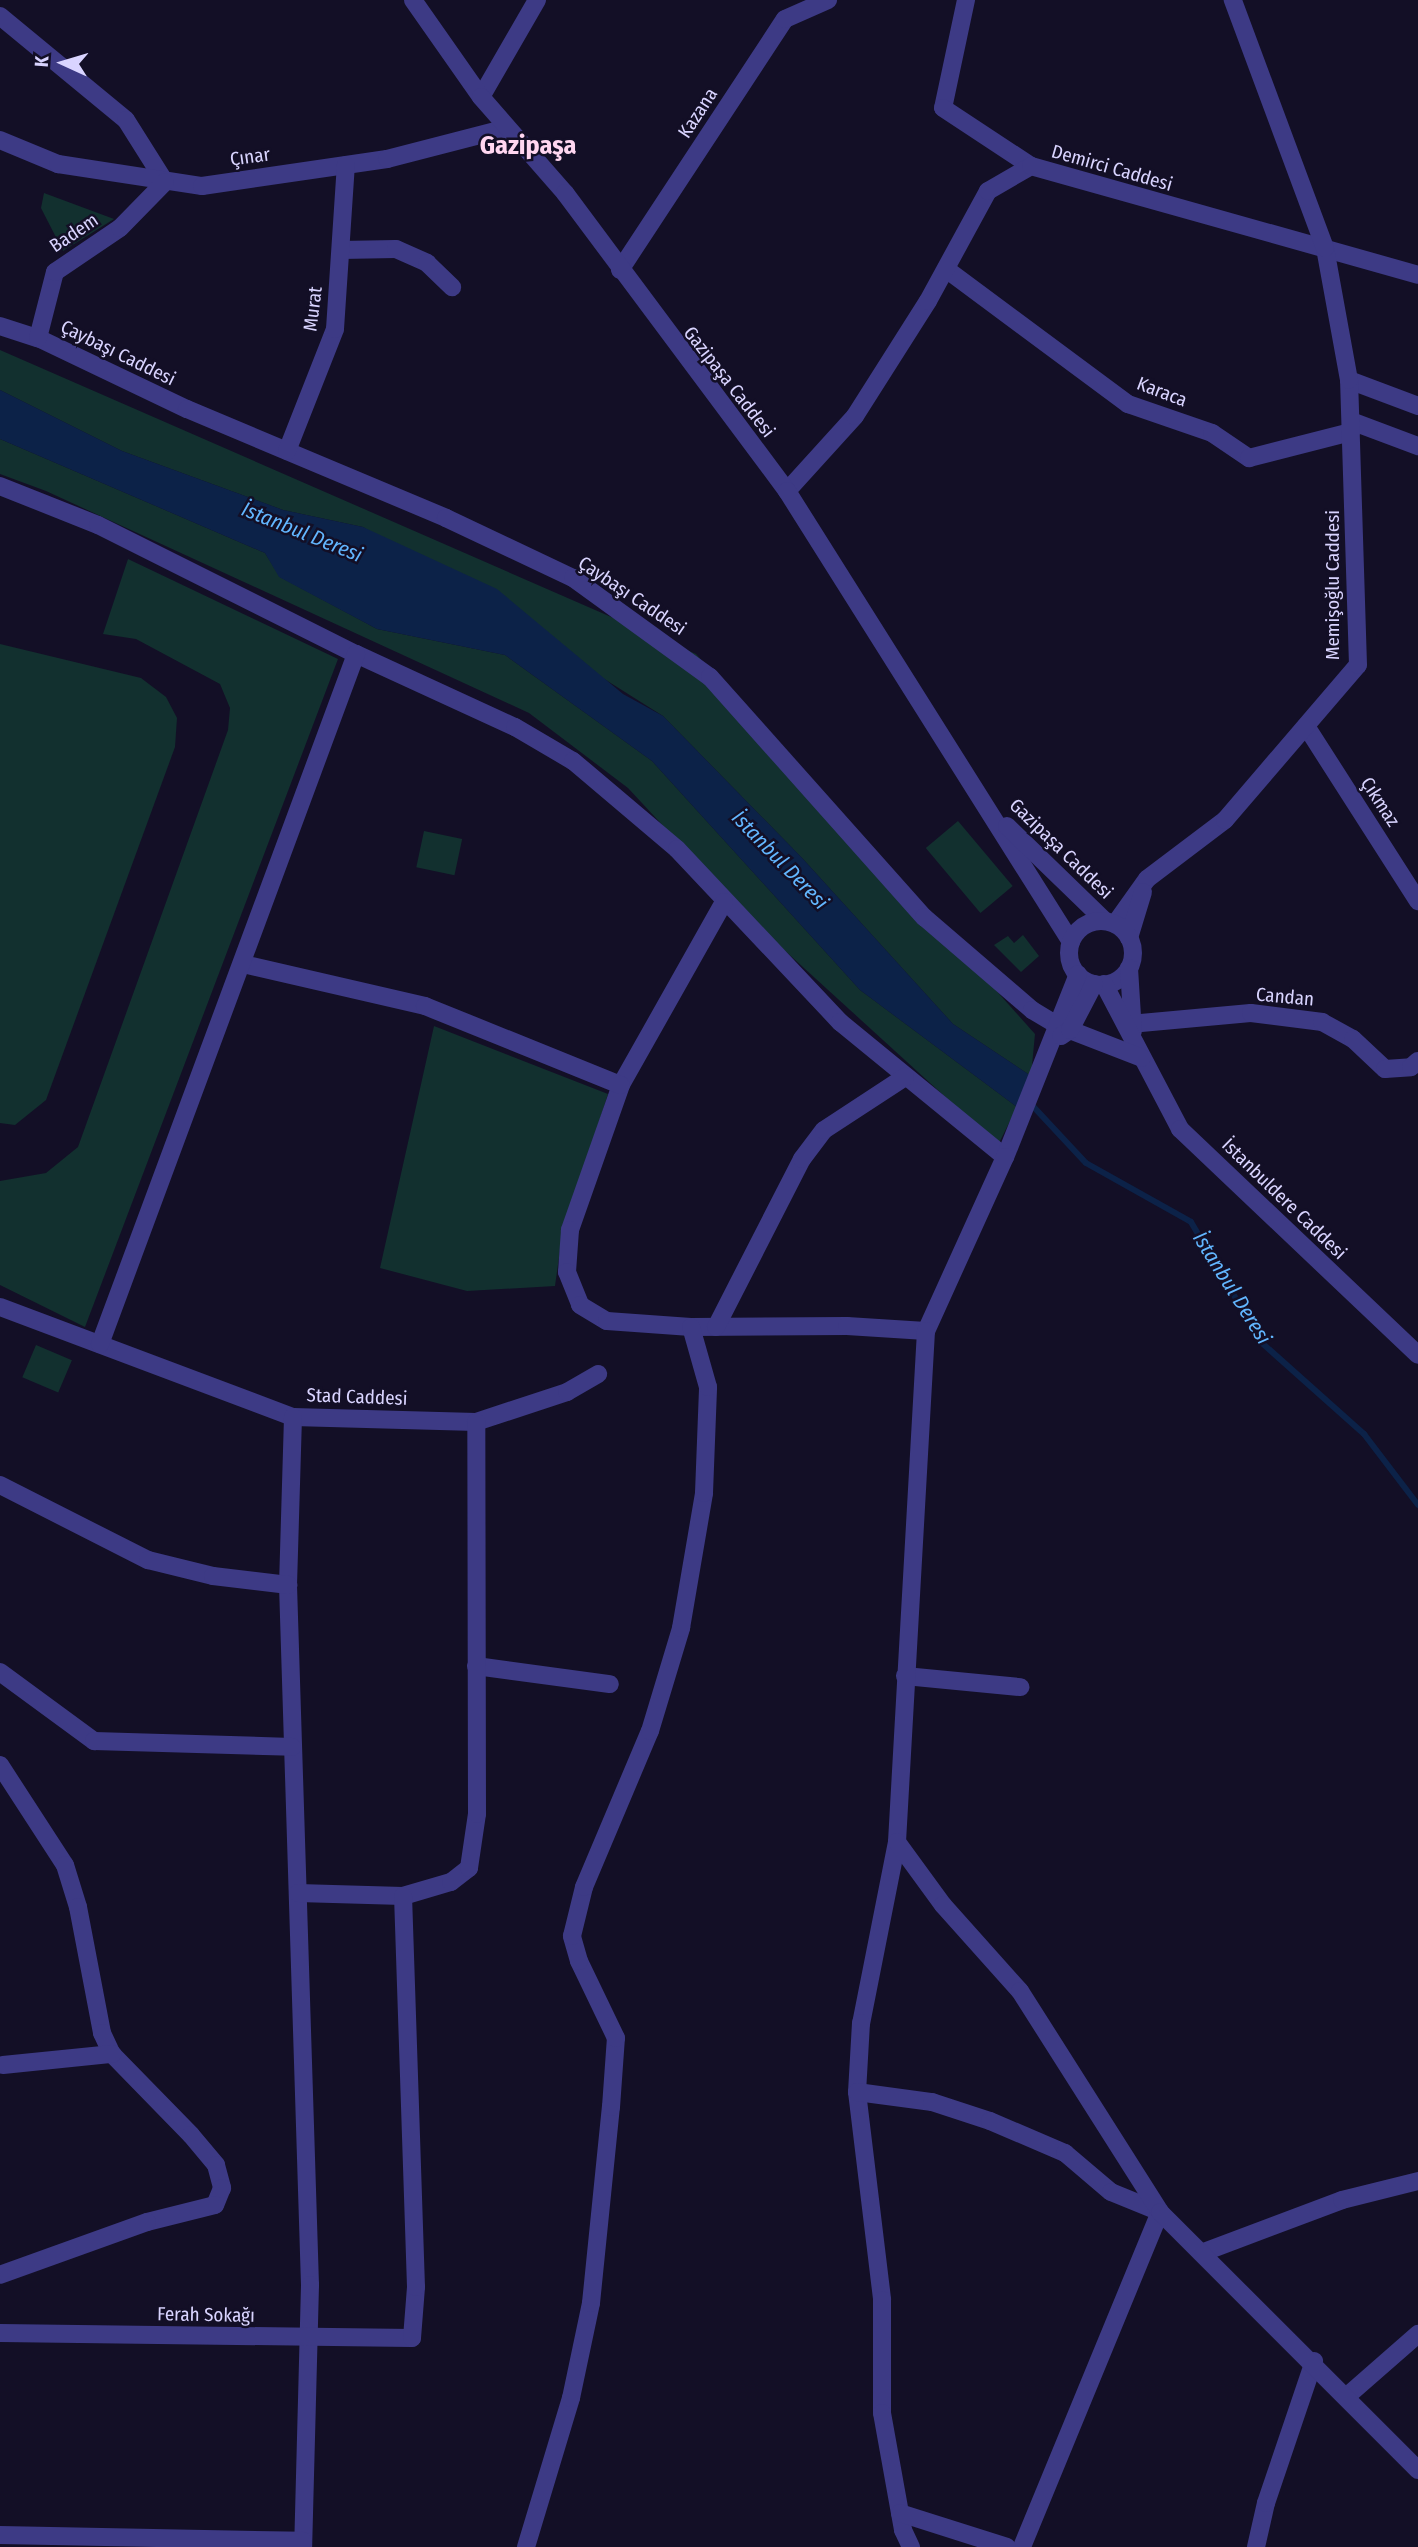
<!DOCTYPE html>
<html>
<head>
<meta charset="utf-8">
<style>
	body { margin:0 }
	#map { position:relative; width:1418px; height:2547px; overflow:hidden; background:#130f26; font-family:"Fira Sans Condensed",sans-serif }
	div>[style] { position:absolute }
	.green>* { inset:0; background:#12302f; transform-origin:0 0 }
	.water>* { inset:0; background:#0c2248 }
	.stream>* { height:6px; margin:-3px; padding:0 3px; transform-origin:3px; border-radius:3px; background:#0c2248 }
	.minor>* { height:18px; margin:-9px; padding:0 9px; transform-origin:9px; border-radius:9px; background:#3d3a85 }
	.tertiary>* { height:18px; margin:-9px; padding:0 9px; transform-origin:9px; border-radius:9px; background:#3d3a85 }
	.tertiary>.ring { margin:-9px; padding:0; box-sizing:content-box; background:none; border:18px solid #3d3a85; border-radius:50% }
	span { translate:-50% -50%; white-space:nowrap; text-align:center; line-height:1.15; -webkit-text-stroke:5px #130f26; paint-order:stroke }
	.street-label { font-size:19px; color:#d9d4ff }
	.water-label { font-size:21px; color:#62b6ff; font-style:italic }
	.district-label { font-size:26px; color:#ffd6f0; font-weight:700 }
	.north { position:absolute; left:28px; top:28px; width:70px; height:70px; -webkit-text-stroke:5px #130f26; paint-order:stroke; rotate:274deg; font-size:19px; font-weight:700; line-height:28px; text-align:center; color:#d9d4ff }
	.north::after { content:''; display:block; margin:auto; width:24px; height:32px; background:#d9d4ff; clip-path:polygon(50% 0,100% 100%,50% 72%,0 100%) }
</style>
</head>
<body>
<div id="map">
	<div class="green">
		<div style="clip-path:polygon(44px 193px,114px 219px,63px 251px,41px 208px)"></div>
		<div style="clip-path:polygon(0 350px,696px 654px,1035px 1034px,1031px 1076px,953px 1024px,803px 859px,663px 716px,363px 527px,283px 510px,122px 451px,0 390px)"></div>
		<div style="clip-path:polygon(0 439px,265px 553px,280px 577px,377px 629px,505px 655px,652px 761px,860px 990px,1017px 1107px,998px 1145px,747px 916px,628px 788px,529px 713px,46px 491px,0 474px)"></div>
		<div style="clip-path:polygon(128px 559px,338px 659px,85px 1327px,0 1285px,0 1181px,46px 1173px,78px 1147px,228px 730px,230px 708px,220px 684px,136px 639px,103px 634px)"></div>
		<div style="clip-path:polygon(0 644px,141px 678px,166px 697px,177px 718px,175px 747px,46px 1100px,15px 1125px,0 1123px)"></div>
		<div style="left:958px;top:821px;width:85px;height:42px;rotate:50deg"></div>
		<div style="left:424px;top:831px;width:39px;height:37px;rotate:12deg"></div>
		<div style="clip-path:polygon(1023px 935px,1039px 956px,1021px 972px,994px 945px,1008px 936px,1014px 943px)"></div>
		<div style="clip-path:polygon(434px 1026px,608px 1094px,562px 1236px,555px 1286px,467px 1291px,380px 1268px)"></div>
		<div style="left:36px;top:1345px;width:39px;height:35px;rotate:23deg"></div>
	</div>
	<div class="water">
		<div style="clip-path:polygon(0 390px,122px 451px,283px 510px,363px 527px,497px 589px,623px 694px,663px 716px,803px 859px,953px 1024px,1031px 1076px,1017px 1107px,860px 990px,652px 761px,505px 655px,377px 629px,279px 577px,265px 553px,0 439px)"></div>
	</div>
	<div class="stream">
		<div style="left:1030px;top:1103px;width:82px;rotate:47deg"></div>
		<div style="left:1086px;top:1163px;width:120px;rotate:29.3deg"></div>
		<div style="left:1191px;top:1222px;width:140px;rotate:59.6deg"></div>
		<div style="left:1262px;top:1343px;width:137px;rotate:41.7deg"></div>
		<div style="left:1364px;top:1434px;width:89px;rotate:52.7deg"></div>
	</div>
	<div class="minor">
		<div style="left:966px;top:0;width:110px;rotate:102deg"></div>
		<div style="left:943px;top:108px;width:105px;rotate:33.4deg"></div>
		<div style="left:0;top:16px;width:163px;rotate:39.5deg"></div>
		<div style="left:126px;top:120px;width:73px;rotate:57.8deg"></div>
		<div style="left:481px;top:97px;width:112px;rotate:-60deg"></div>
		<div style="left:0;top:140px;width:63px;rotate:22.5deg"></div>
		<div style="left:58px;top:164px;width:146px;rotate:8.7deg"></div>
		<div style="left:202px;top:186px;width:187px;rotate:-8.3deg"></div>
		<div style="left:387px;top:159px;width:124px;rotate:-14.5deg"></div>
		<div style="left:341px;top:250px;width:55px;rotate:-1deg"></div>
		<div style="left:396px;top:249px;width:34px;rotate:24deg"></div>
		<div style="left:427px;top:263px;width:35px;rotate:44deg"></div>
		<div style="left:946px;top:269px;width:227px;rotate:36.6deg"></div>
		<div style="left:1128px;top:404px;width:89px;rotate:19deg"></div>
		<div style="left:1212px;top:433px;width:45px;rotate:34deg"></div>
		<div style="left:1249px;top:458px;width:105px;rotate:-14.3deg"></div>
		<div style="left:620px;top:270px;width:300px;rotate:-56.7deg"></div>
		<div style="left:785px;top:19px;width:47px;rotate:-23.8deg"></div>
		<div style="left:0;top:326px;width:40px;rotate:18deg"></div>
		<div style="left:38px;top:338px;width:165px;rotate:25.5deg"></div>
		<div style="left:187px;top:409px;width:281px;rotate:22.8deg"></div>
		<div style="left:446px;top:518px;width:140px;rotate:25.3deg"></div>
		<div style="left:573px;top:578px;width:169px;rotate:35.9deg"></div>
		<div style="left:710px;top:677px;width:322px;rotate:48.3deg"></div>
		<div style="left:924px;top:917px;width:143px;rotate:40.7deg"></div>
		<div style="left:1032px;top:1010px;width:27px;rotate:31deg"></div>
		<div style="left:38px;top:338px;width:68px;rotate:-75.6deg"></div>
		<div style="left:55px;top:272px;width:78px;rotate:-34.1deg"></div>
		<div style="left:120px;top:228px;width:64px;rotate:-45.6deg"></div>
		<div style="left:1349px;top:380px;width:74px;rotate:20.6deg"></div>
		<div style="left:1351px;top:421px;width:72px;rotate:20.5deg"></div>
		<div style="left:287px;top:451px;width:131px;rotate:-68.5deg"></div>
		<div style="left:335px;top:329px;width:164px;rotate:-86.2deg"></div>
		<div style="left:0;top:486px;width:105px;rotate:21.7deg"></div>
		<div style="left:98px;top:525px;width:288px;rotate:26.6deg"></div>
		<div style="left:356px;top:654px;width:175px;rotate:24.7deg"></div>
		<div style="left:515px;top:727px;width:67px;rotate:30.4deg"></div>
		<div style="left:573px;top:761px;width:136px;rotate:40.2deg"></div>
		<div style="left:677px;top:849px;width:238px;rotate:46.7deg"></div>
		<div style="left:840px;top:1022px;width:213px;rotate:39.3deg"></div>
		<div style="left:787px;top:491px;width:101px;rotate:-47.8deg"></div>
		<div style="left:855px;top:416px;width:136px;rotate:-57.6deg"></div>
		<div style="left:928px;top:301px;width:125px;rotate:-61.4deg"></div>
		<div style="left:988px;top:191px;width:50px;rotate:-30.2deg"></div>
		<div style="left:1031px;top:166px;width:402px;rotate:15.7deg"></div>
		<div style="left:1306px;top:726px;width:208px;rotate:57.4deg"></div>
		<div style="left:724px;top:902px;width:210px;rotate:119.4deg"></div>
		<div style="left:621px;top:1085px;width:154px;rotate:109.4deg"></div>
		<div style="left:570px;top:1230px;width:42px;rotate:94.1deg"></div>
		<div style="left:567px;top:1272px;width:35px;rotate:68deg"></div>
		<div style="left:580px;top:1305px;width:31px;rotate:31deg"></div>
		<div style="left:607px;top:1321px;width:84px;rotate:4.1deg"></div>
		<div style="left:691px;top:1327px;width:156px;rotate:-0.4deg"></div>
		<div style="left:847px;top:1326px;width:79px;rotate:3.6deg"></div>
		<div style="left:1115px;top:924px;width:55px;rotate:-54.6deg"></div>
		<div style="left:1147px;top:879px;width:98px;rotate:-37.1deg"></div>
		<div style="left:1225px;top:820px;width:204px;rotate:-49.4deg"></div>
		<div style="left:1358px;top:665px;width:285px;rotate:-91.8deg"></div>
		<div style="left:1349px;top:380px;width:134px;rotate:-100.3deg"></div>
		<div style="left:1325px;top:248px;width:265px;rotate:-110.4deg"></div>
		<div style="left:1129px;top:938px;width:48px;rotate:-73.1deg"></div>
		<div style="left:243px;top:964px;width:187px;rotate:13deg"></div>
		<div style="left:425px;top:1006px;width:211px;rotate:22deg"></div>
		<div style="left:1130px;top:1024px;width:121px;rotate:-5.2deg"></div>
		<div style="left:1251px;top:1013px;width:72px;rotate:7.2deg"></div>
		<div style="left:1322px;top:1022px;width:35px;rotate:29deg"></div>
		<div style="left:1353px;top:1039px;width:44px;rotate:43.2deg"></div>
		<div style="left:1385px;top:1069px;width:26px;rotate:-4deg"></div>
		<div style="left:1411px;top:1067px;width:9px;rotate:-41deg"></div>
		<div style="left:0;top:1307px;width:313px;rotate:20.6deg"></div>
		<div style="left:293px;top:1417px;width:183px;rotate:1.6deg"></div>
		<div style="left:476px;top:1422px;width:96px;rotate:-18.2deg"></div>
		<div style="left:567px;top:1392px;width:36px;rotate:-30deg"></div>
		<div style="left:716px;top:1327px;width:189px;rotate:-62.9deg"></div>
		<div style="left:802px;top:1159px;width:36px;rotate:-53deg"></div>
		<div style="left:824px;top:1130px;width:97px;rotate:-33.2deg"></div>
		<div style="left:100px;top:1344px;width:736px;rotate:-69.64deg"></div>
		<div style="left:293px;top:1417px;width:168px;rotate:91.7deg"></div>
		<div style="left:288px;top:1585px;width:700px;rotate:88.2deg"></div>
		<div style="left:310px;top:2285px;width:262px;rotate:91.5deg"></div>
		<div style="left:0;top:1485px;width:166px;rotate:26.9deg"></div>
		<div style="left:148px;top:1560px;width:67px;rotate:13.8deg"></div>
		<div style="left:213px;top:1576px;width:76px;rotate:6.8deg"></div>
		<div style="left:476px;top:1666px;width:135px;rotate:7.7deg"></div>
		<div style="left:0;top:1672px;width:117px;rotate:36.3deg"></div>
		<div style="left:94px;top:1741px;width:198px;rotate:1.7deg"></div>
		<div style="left:905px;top:1676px;width:116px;rotate:5.5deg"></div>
		<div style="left:0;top:1765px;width:119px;rotate:57deg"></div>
		<div style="left:65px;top:1865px;width:44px;rotate:72.8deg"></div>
		<div style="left:78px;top:1907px;width:128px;rotate:79.2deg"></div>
		<div style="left:102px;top:2033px;width:23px;rotate:65deg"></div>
		<div style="left:112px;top:2054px;width:113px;rotate:45.7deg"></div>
		<div style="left:191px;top:2135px;width:39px;rotate:50deg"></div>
		<div style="left:216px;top:2165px;width:24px;rotate:75deg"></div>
		<div style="left:222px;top:2188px;width:18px;rotate:112deg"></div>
		<div style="left:215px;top:2205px;width:70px;rotate:166deg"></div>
		<div style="left:147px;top:2222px;width:156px;rotate:160.2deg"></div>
		<div style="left:897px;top:1842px;width:185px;rotate:101.2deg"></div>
		<div style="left:861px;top:2023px;width:69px;rotate:93.3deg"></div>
		<div style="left:857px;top:2092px;width:209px;rotate:83.1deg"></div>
		<div style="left:882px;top:2300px;width:113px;rotate:90deg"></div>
		<div style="left:882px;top:2413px;width:119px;rotate:79.8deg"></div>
		<div style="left:903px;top:2530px;width:19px;rotate:65deg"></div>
		<div style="left:298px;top:1893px;width:105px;rotate:1.6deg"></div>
		<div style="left:403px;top:1896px;width:50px;rotate:-16.3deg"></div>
		<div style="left:451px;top:1882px;width:23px;rotate:-38deg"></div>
		<div style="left:469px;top:1868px;width:55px;rotate:-81.6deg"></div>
		<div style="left:477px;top:1814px;width:392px;rotate:-90.1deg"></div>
		<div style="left:3px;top:2065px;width:110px;rotate:-5.8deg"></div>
		<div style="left:857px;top:2092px;width:76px;rotate:7.6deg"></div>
		<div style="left:932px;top:2102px;width:61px;rotate:18.1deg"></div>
		<div style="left:990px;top:2121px;width:82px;rotate:23.1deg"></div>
		<div style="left:1065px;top:2153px;width:60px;rotate:40.3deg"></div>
		<div style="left:1111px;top:2192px;width:53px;rotate:22.2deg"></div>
		<div style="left:1160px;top:2212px;width:362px;rotate:112.4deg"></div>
		<div style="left:1204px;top:2252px;width:147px;rotate:-20.6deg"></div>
		<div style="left:1342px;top:2200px;width:78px;rotate:-14deg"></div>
		<div style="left:0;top:2333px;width:412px;rotate:0.7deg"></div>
		<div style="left:412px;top:2338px;width:51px;rotate:-85.5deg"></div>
		<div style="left:416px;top:2287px;width:391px;rotate:-91.9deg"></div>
		<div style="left:1346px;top:2397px;width:96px;rotate:-41.2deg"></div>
		<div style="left:900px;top:2513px;width:112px;rotate:17.6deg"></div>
		<div style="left:0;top:2535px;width:303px;rotate:1.1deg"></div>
		<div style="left:526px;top:2547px;width:156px;rotate:-73.2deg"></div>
		<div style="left:571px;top:2398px;width:97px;rotate:-78.1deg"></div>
		<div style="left:591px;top:2303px;width:197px;rotate:-84.2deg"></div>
		<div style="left:611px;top:2107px;width:69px;rotate:-85.9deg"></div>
		<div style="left:616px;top:2038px;width:85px;rotate:-115.7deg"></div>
		<div style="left:579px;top:1961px;width:26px;rotate:-106deg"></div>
		<div style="left:572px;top:1936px;width:50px;rotate:-76.2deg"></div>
		<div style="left:584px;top:1887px;width:169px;rotate:-67.1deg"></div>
		<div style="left:650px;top:1731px;width:108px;rotate:-73.2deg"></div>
		<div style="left:681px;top:1628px;width:137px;rotate:-80.3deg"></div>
		<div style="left:704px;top:1493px;width:106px;rotate:-87.8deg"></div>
		<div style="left:708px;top:1387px;width:62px;rotate:-105.8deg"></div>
		<div style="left:1256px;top:2547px;width:45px;rotate:-77.2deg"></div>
		<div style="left:1266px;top:2503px;width:150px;rotate:-71.3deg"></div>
	</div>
	<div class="tertiary">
		<div style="left:413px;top:0;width:118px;rotate:55deg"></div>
		<div style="left:481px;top:97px;width:128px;rotate:48.8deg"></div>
		<div style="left:565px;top:193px;width:372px;rotate:53.3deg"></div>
		<div style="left:787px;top:491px;width:533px;rotate:57.8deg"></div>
		<div style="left:1007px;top:826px;width:136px;rotate:44.1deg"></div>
		<div class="ring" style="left:1069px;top:921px;width:46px;height:46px"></div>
		<div style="left:1129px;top:968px;width:63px;rotate:86.4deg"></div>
		<div style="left:1078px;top:974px;width:197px;rotate:111.7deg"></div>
		<div style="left:1005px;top:1157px;width:191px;rotate:114.4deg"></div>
		<div style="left:926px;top:1331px;width:512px;rotate:93.25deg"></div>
		<div style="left:897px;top:1842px;width:78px;rotate:53.9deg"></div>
		<div style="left:943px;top:1905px;width:115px;rotate:48.2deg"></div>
		<div style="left:1020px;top:1991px;width:262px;rotate:57.6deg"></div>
		<div style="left:1160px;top:2212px;width:365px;rotate:45deg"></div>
		<div style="left:1104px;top:984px;width:164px;rotate:62.3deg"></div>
		<div style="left:1180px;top:1129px;width:328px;rotate:43.5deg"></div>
		<div style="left:1070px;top:1030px;width:77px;rotate:21.3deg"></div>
		<div style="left:1061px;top:1036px;width:11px;rotate:-34deg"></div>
		<div style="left:1070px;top:1030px;width:52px;rotate:-62.4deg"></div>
	</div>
	<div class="street-label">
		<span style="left:698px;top:113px;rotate:-57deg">Kazana</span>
		<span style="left:250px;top:157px;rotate:-8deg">Çınar</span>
		<span style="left:1112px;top:168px;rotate:16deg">Demirci Caddesi</span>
		<span style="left:74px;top:233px;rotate:-34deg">Badem</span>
		<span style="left:313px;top:309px;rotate:-83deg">Murat</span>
		<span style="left:118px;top:353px;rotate:26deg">Çaybaşı Caddesi</span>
		<span style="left:729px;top:382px;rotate:52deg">Gazipaşa Caddesi</span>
		<span style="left:1162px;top:392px;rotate:21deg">Karaca</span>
		<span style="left:1333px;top:585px;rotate:-90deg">Memişoğlu Caddesi</span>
		<span style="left:632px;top:596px;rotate:34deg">Çaybaşı Caddesi</span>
		<span style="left:1380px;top:802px;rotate:57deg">Çıkmaz</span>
		<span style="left:1061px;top:849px;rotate:44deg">Gazipaşa Caddesi</span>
		<span style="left:1285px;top:997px;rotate:5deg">Candan</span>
		<span style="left:1284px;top:1199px;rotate:44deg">İstanbuldere Caddesi</span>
		<span style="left:357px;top:1397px;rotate:2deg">Stad Caddesi</span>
		<span style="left:206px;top:2315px;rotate:1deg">Ferah Sokağı</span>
	</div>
	<div class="water-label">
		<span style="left:302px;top:532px;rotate:22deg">İstanbul Deresi</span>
		<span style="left:780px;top:860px;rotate:46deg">İstanbul Deresi</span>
		<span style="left:1232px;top:1288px;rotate:58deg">İstanbul Deresi</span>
	</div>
	<div class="district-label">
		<span style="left:528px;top:146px">Gazipaşa</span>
	</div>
	<div class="north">K</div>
</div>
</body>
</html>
